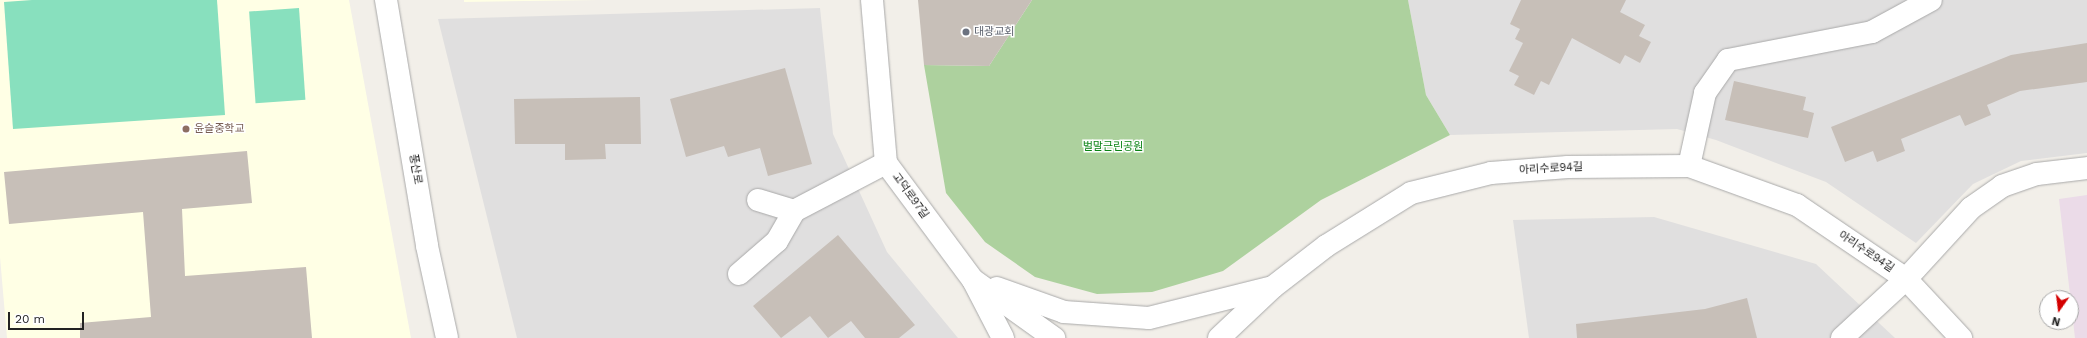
<!DOCTYPE html>
<html>
<head>
<meta charset="utf-8">
<style>
	body { margin:0 }
	#map { position:relative; width:2087px; height:338px; overflow:hidden; background:#f2efe9; font-family:"Work Sans","Noto Sans KR",sans-serif }
	div>[style] { position:absolute }
	.residential>* { inset:0; background:#e0dfdf }
	.industrial>* { inset:0; background:#ebdbe8 }
	.education>* { inset:0; background:#ffffe5 }
	.forest>* { inset:0; background:#add19e }
	.pitch>* { inset:0; background:#88e0be; transform-origin:0 0 }
	.building>* { inset:0; background:#c7bfb8 }
	.roads { filter:drop-shadow(0 0 1px #a9a9a9) drop-shadow(0 0 1px #a9a9a9) }
	.minor>* { height:22px; margin:-11px; padding:0 11px; transform-origin:11px; border-radius:11px; background:#fff }
	.tertiary>* { height:22px; margin:-11px; padding:0 11px; transform-origin:11px; border-radius:11px; background:#fff }
	.dots>* { width:11px; height:11px; translate:-50% -50%; box-sizing:border-box; border:2px solid #fff; border-radius:50% }
	span { translate:-50% -50%; white-space:nowrap; text-align:center; line-height:1.15; -webkit-text-stroke:3px #fff; paint-order:stroke }
	.worship-label { font-size:11px; color:#5b616d }
	.left { translate:0 -50%; text-align:left }
	.education-label { font-size:11px; color:#785e54 }
	.park-label { font-size:11px; color:#0c8416 }
	.street-label { font-size:11px; color:#222 }
	.north { position:absolute; left:2039px; top:290px; width:40px; height:40px; box-sizing:border-box; background:#fff; border:1px solid #a7a7a7; border-radius:50%; rotate:194deg; font-size:11px; font-weight:700; line-height:16px; text-align:center; color:#222 }
	.north::after { content:''; display:block; margin:auto; width:14px; height:18px; background:#d40000; clip-path:polygon(50% 0,100% 100%,50% 72%,0 100%) }
	.scale { position:absolute; left:8px; top:312px; width:76px; height:18px; box-sizing:border-box; border:2px solid #222; border-top:0; padding-left:5px; font-size:12px; line-height:14px; white-space:nowrap; color:#222; -webkit-text-stroke:3px #fff; paint-order:stroke }
</style>
</head>
<body>
<div id="map">
	<div class="residential">
		<div style="clip-path:polygon(1408px 0,2087px 0,2087px 153px,2021px 161px,1973px 184px,1916px 243px,1826px 182px,1716px 140px,1677px 129px,1450px 135px,1426px 95px)"></div>
		<div style="clip-path:polygon(820px 8px,833px 134px,887px 252px,958px 338px,517px 338px,438px 19px)"></div>
		<div style="clip-path:polygon(1654px 217px,1816px 264px,1895px 338px,1529px 338px,1513px 220px)"></div>
	</div>
	<div class="industrial">
		<div style="clip-path:polygon(2087px 195px,2087px 338px,2075px 338px,2059px 199px)"></div>
	</div>
	<div class="education">
		<div style="clip-path:polygon(0 0,349px 0,411px 338px,7px 338px,0 257px)"></div>
		<div style="clip-path:polygon(464px 0,600px 0,464px 2px)"></div>
	</div>
	<div class="forest">
		<div style="clip-path:polygon(1032px 0,1408px 0,1426px 95px,1450px 135px,1321px 200px,1223px 271px,1152px 292px,1097px 294px,1035px 277px,985px 242px,946px 193px,924px 65px,989px 66px)"></div>
	</div>
	<div class="pitch">
		<div style="clip-path:polygon(32px 0,217px 0,225px 115px,13px 129px,4px 2px)"></div>
		<div style="left:299px;top:8px;width:92px;height:50px;rotate:86deg"></div>
	</div>
	<div class="building">
		<div style="clip-path:polygon(918px 0,1032px 0,989px 66px,924px 65px)"></div>
		<div style="clip-path:polygon(1521px 0,1626px 0,1620px 12px,1645px 25px,1639px 36px,1651px 42px,1640px 63px,1625px 55px,1620px 64px,1572px 38px,1549px 85px,1541px 81px,1534px 95px,1514px 85px,1519px 76px,1509px 71px,1523px 43px,1515px 39px,1520px 29px,1510px 24px)"></div>
		<div style="clip-path:polygon(2087px 43px,2087px 82px,2020px 91px,1987px 105px,1991px 115px,1965px 126px,1960px 115px,1901px 139px,1905px 151px,1877px 162px,1873px 151px,1845px 162px,1831px 127px,2011px 55px)"></div>
		<div style="clip-path:polygon(785px 68px,812px 164px,768px 176px,760px 148px,728px 157px,724px 146px,686px 157px,670px 99px)"></div>
		<div style="clip-path:polygon(1734px 81px,1806px 97px,1803px 110px,1814px 113px,1808px 138px,1725px 120px)"></div>
		<div style="clip-path:polygon(640px 97px,641px 144px,605px 144px,606px 159px,565px 160px,565px 144px,515px 144px,514px 99px)"></div>
		<div style="clip-path:polygon(247px 151px,252px 203px,182px 209px,185px 276px,306px 267px,312px 338px,80px 338px,80px 323px,151px 317px,143px 212px,9px 224px,4px 172px)"></div>
		<div style="clip-path:polygon(838px 235px,915px 325px,899px 338px,865px 338px,851px 321px,828px 338px,810px 316px,781px 338px,753px 306px)"></div>
		<div style="clip-path:polygon(1747px 298px,1757px 338px,1577px 338px,1576px 324px,1705px 309px)"></div>
	</div>
	<div class="roads">
		<div class="minor">
			<div style="left:1689px;top:166px;width:75px;rotate:-77.6deg"></div>
			<div style="left:1705px;top:93px;width:40px;rotate:-55.1deg"></div>
			<div style="left:1728px;top:60px;width:147px;rotate:-11deg"></div>
			<div style="left:1872px;top:32px;width:67px;rotate:-28.5deg"></div>
			<div style="left:758px;top:200px;width:38px;rotate:17deg"></div>
			<div style="left:739px;top:274px;width:50px;rotate:-41deg"></div>
			<div style="left:777px;top:241px;width:34px;rotate:-60deg"></div>
			<div style="left:794px;top:211px;width:104px;rotate:-27.6deg"></div>
			<div style="left:1842px;top:338px;width:87px;rotate:-42.7deg"></div>
			<div style="left:1906px;top:279px;width:96px;rotate:-47.5deg"></div>
			<div style="left:1971px;top:208px;width:38px;rotate:-35deg"></div>
			<div style="left:2002px;top:186px;width:37px;rotate:-19deg"></div>
			<div style="left:2037px;top:174px;width:50px;rotate:-6.8deg"></div>
		</div>
		<div class="tertiary">
			<div style="left:386px;top:0;width:249px;rotate:80.5deg"></div>
			<div style="left:427px;top:246px;width:94px;rotate:77.7deg"></div>
			<div style="left:872px;top:0;width:164px;rotate:85.1deg"></div>
			<div style="left:886px;top:163px;width:146px;rotate:53.4deg"></div>
			<div style="left:973px;top:280px;width:100px;rotate:35.6deg"></div>
			<div style="left:974px;top:282px;width:63px;rotate:62.6deg"></div>
			<div style="left:997px;top:288px;width:71px;rotate:19.7deg"></div>
			<div style="left:1064px;top:312px;width:85px;rotate:4deg"></div>
			<div style="left:1149px;top:318px;width:127px;rotate:-14.1deg"></div>
			<div style="left:1219px;top:338px;width:74px;rotate:-43.4deg"></div>
			<div style="left:1273px;top:287px;width:67px;rotate:-37.7deg"></div>
			<div style="left:1326px;top:246px;width:100px;rotate:-31.9deg"></div>
			<div style="left:1411px;top:193px;width:82px;rotate:-14deg"></div>
			<div style="left:1491px;top:173px;width:77px;rotate:-4.5deg"></div>
			<div style="left:1568px;top:167px;width:121px;rotate:-0.5deg"></div>
			<div style="left:1689px;top:166px;width:115px;rotate:19.9deg"></div>
			<div style="left:1797px;top:205px;width:132px;rotate:34.2deg"></div>
			<div style="left:1906px;top:279px;width:81px;rotate:47deg"></div>
		</div>
	</div>
	<div class="dots">
		<div style="left:966px;top:32px;background:#6b7280"></div>
		<div style="left:186px;top:129px;background:#8d6e63"></div>
	</div>
	<div class="worship-label">
		<span class="left" style="left:974px;top:32px">대광교회</span>
	</div>
	<div class="education-label">
		<span class="left" style="left:194px;top:129px">윤슬중학교</span>
	</div>
	<div class="park-label">
		<span style="left:1113px;top:147px">벌말근린공원</span>
	</div>
	<div class="street-label">
		<span style="left:415px;top:169px;rotate:80deg">풍산로</span>
		<span style="left:1551px;top:169px;rotate:-3deg">아리수로94길</span>
		<span style="left:910px;top:196px;rotate:54deg">고덕로97길</span>
		<span style="left:1866px;top:252px;rotate:34deg">아리수로94길</span>
	</div>
	<div class="north">N</div>
	<div class="scale">20 m</div>
</div>
</body>
</html>
